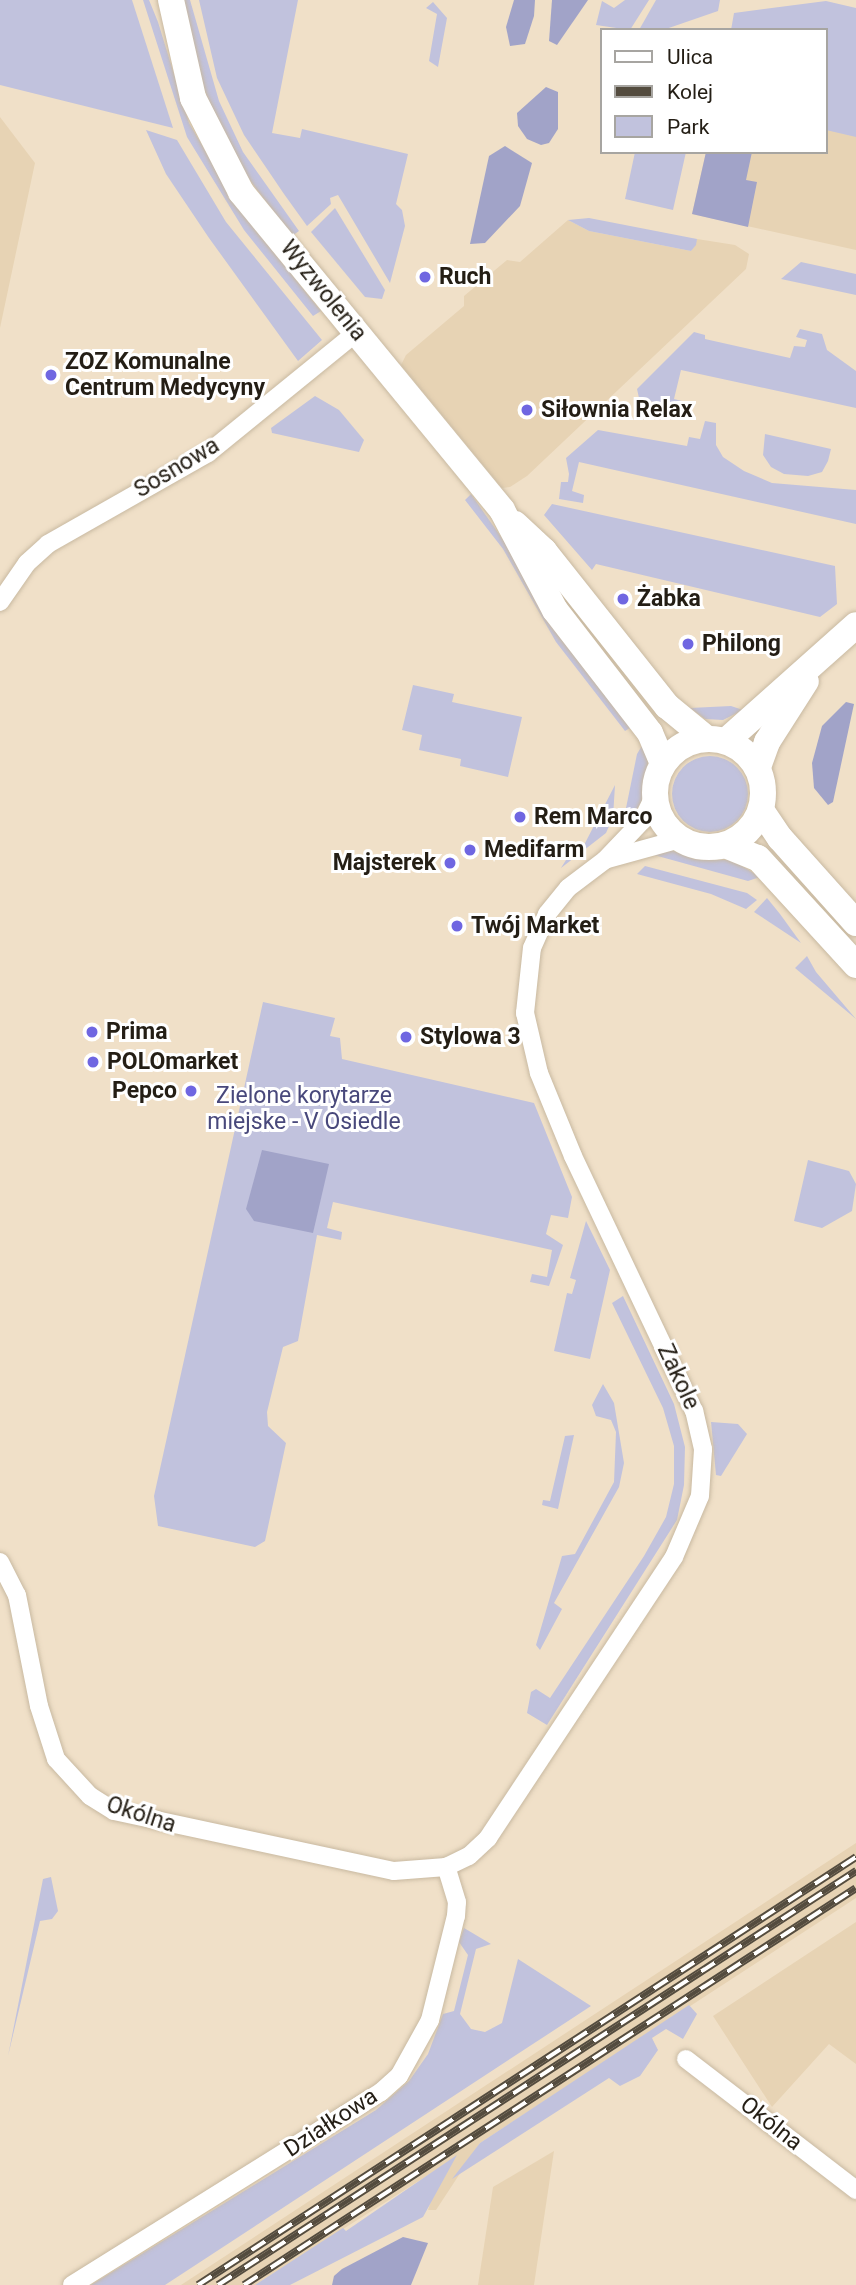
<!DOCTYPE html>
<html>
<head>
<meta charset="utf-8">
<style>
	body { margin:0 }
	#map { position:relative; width:856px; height:2285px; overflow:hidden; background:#f0e0c8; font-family:Roboto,sans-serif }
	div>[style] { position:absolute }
	.built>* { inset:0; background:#e7d3b4 }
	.green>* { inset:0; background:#c1c2dd }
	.round { border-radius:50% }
	.forest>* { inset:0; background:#a1a3c8 }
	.roads { filter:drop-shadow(0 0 2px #c8b9a1) drop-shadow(0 0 2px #c8b9a1) }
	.street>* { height:18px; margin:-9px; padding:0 9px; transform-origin:9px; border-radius:9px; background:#fff }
	.secondary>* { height:26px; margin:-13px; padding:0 13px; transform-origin:13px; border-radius:13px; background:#fff }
	.secondary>.ring { margin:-13px; padding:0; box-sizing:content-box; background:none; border:26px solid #fff; border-radius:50% }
	.rail>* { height:8px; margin-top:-4px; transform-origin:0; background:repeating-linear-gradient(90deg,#fff 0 16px,#544c3f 0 32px); box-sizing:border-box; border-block:2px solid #544c3f }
	.dots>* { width:19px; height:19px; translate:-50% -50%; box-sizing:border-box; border:4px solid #fff; border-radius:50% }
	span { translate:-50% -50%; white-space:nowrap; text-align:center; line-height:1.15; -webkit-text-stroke:6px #fff; paint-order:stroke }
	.poi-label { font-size:23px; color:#241e15; font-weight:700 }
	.left { translate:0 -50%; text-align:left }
	.right { translate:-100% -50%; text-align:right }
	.street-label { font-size:23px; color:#241e15 }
	.park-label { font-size:23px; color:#48487b }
	.legend { position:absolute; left:600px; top:28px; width:228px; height:126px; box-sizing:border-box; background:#fff; border:2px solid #a7a5a1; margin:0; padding:9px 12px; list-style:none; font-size:21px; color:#241e15 }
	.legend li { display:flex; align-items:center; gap:14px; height:35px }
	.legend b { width:35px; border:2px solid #a7a5a1 }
</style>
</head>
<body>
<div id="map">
	<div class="built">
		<div style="clip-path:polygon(826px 34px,856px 41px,856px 250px,692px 214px,706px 152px,826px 152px)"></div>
		<div style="clip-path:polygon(0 117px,35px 163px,0 328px)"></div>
		<div style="clip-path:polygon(568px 220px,589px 231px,691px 251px,697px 239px,735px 245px,749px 254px,746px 269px,527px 476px,510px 487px,502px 488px,401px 365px,406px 355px,464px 306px,464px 296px,507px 260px,520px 262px)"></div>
		<div style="clip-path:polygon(856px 1843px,856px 1898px,480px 2143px,436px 2210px,428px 2210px,435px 2189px,455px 2158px,255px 2285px,181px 2285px)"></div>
		<div style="clip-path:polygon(856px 1922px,856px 2064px,829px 2044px,772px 2107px,713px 2016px)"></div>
		<div style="clip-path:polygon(554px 2151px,534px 2285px,478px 2285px,493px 2187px)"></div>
	</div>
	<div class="green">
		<div style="clip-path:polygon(0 0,132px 0,173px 128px,0 85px)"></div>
		<div style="clip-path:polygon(143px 0,149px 0,158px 22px,189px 123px,240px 210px,321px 311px,313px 316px,244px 230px,187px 137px)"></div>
		<div style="clip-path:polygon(181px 0,190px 0,219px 101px,243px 152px,299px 231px,292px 236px,249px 179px,219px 128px,195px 65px)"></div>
		<div style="clip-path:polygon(199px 0,298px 0,272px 133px,300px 138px,302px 129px,408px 154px,396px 204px,402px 210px,405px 226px,390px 283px,338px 195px,330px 198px,331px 204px,307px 226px,284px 194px,244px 135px,217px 78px)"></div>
		<div style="clip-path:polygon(625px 0,649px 0,630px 30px,596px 25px,602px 1px,614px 8px)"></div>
		<div style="clip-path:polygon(656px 0,720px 0,718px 11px,663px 30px,639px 30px)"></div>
		<div style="clip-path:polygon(826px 1px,856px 8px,856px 137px,826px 130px,826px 30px,731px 30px,734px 13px)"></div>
		<div style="clip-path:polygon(433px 2px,447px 18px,438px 67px,429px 61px,437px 14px,426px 8px)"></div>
		<div style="clip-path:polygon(146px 130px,177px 140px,226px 222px,322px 340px,298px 361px,209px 238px,166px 174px)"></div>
		<div style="clip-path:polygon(635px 152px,686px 152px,673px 210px,625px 199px)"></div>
		<div style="clip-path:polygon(335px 208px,385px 290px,382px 299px,365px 297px,311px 232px)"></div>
		<div style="clip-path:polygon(589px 218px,697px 239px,696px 245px,691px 251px,589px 231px,568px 220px)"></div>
		<div style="clip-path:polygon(801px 262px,856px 274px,856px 295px,781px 279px)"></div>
		<div style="clip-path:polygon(800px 329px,822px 334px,827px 350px,856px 371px,856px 408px,681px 370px,674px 399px,686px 402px,685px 411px,639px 398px,637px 389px,694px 332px,705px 335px,705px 339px,790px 358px,794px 346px,805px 347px,807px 340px,796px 337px)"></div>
		<div style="clip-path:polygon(315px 396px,339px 410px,364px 440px,359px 452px,272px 433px,271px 428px)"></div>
		<div style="clip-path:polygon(705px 421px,716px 423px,716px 445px,723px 457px,744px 471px,772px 483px,856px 490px,856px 524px,579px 462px,572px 491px,584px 495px,583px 503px,559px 499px,561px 482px,568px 482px,569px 474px,566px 458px,598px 430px,687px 446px,689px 437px,700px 439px)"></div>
		<div style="clip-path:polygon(765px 434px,831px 449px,828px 461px,822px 472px,808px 476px,784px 474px,771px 467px,763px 455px)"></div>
		<div style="clip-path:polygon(471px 494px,633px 726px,625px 731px,556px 642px,503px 549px,465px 500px)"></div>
		<div style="clip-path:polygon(552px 504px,835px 566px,837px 604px,820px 617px,596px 564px,592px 570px,544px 515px)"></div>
		<div style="clip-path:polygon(413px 685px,454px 694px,452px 702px,522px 717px,508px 777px,460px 766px,461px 759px,419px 750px,422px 735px,402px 730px)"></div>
		<div style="clip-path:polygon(731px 706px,743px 710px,723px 720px,705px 719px,690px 708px)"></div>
		<div style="clip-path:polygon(643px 744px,648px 762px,643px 799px,630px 820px,626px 808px,637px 754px)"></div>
		<div class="round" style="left:672px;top:756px;width:76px;height:76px"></div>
		<div style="clip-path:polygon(615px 785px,613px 817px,606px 833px,561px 868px,576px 844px,583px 847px)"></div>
		<div style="clip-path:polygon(669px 849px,694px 859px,732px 860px,760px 877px,748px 881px,654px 855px)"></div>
		<div style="clip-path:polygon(645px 866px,747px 893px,757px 900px,746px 909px,711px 894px,637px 874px)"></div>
		<div style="clip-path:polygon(767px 898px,780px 914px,801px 943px,754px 912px)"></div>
		<div style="clip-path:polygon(807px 956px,816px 972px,856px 1019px,795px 968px)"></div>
		<div style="clip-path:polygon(263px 1002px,335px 1018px,330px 1036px,340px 1038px,342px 1059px,534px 1103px,572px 1197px,568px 1218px,551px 1215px,546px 1234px,563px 1245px,549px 1286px,530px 1282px,532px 1274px,547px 1277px,552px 1250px,333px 1202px,327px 1228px,342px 1232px,341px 1240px,317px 1235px,298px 1341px,283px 1347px,267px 1412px,268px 1426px,286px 1443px,265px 1541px,255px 1547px,158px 1526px,154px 1496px)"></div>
		<div style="clip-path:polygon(808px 1160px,849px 1171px,856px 1184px,852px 1211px,822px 1228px,794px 1221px)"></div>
		<div style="clip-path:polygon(586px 1221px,610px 1270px,590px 1359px,554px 1351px,567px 1293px,572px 1294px,576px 1280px,570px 1278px)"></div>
		<div style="clip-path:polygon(623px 1296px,674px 1404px,685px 1447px,684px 1485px,677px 1520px,547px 1725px,527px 1713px,531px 1692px,536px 1689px,550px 1698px,644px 1556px,666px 1517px,674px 1484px,674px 1446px,663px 1408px,612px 1303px)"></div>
		<div style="clip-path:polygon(603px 1384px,614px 1403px,624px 1463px,619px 1487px,554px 1603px,562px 1609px,540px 1650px,536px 1645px,562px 1556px,575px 1554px,614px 1482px,616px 1432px,611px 1420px,596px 1416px,592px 1405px)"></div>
		<div style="clip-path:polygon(711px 1422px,738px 1424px,747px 1434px,721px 1476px,716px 1475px)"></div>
		<div style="clip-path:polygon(574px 1435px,558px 1509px,542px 1505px,543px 1500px,550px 1501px,565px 1436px)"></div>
		<div style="clip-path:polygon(51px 1877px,58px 1911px,52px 1919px,40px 1921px,8px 2056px,43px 1879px)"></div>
		<div style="clip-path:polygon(464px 1928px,491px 1944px,476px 1949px,460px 2014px,471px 2029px,485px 2032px,502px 2023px,518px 1959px,591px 2006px,165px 2285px,91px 2285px,376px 2110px,409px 2081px,428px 2054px,443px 2014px,454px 2011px,468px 1955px,459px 1942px)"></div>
		<div style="clip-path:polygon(689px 2005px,697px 2014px,683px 2039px,666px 2029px,652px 2038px,658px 2050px,640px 2076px,620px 2086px,609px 2078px,452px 2179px,480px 2143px)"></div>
		<div style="clip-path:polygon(457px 2155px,423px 2217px,290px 2285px,255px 2285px,343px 2228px,346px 2231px)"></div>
	</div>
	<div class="forest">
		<div style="clip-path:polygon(514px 0,535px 0,534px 16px,525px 44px,510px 46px,506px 27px)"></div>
		<div style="clip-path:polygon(552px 0,588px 0,557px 45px,549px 41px)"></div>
		<div style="clip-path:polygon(546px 87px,558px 92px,558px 129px,549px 143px,541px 145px,527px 139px,518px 126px,517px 113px)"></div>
		<div style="clip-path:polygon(505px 146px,532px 163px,520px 206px,485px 243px,470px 244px,489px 156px)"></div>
		<div style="clip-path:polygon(706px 152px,752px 152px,746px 180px,757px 182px,748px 227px,692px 214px)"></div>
		<div style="clip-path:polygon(846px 702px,854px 704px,833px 802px,828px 805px,814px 788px,812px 763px,822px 726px)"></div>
		<div style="clip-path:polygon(262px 1150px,329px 1164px,313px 1233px,254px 1221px,246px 1209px)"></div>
		<div style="clip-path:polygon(403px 2237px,428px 2243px,411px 2285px,332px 2285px,334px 2276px,342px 2269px)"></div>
	</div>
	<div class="roads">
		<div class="street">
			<div style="left:0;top:602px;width:47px;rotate:-55.3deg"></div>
			<div style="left:27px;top:563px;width:28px;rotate:-42deg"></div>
			<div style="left:48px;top:544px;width:184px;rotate:-29.6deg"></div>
			<div style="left:208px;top:453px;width:192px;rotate:-39.1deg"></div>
			<div style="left:608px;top:859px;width:75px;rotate:-15.5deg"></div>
			<div style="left:0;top:1562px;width:37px;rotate:63deg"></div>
			<div style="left:17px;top:1595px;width:113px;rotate:78.8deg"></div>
			<div style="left:39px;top:1706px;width:56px;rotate:72.2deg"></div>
			<div style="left:56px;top:1759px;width:50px;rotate:47.4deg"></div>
			<div style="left:90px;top:1796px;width:28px;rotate:32deg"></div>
			<div style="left:114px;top:1811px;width:286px;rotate:12.1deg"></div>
			<div style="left:394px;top:1871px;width:52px;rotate:-4.4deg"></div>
			<div style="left:446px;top:1867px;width:25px;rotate:-26deg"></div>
			<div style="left:469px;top:1856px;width:26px;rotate:-43deg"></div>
			<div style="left:488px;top:1838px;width:337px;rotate:-56.5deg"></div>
			<div style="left:674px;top:1557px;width:66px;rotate:-66.9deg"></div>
			<div style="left:700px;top:1496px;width:47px;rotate:-86.3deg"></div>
			<div style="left:703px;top:1449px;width:39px;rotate:-103deg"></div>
			<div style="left:694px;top:1411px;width:282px;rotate:-115.4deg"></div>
			<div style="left:573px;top:1156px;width:90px;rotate:-112.3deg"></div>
			<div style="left:539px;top:1073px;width:62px;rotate:-103.1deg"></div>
			<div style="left:525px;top:1013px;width:65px;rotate:-83.9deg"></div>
			<div style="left:532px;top:948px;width:37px;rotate:-66deg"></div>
			<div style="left:547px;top:914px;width:33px;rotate:-51deg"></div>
			<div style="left:568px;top:888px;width:46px;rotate:-37.1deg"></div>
			<div style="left:605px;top:860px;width:54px;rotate:-46.5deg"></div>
			<div style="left:642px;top:821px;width:30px;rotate:-64deg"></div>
			<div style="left:686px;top:2059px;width:215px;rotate:37.6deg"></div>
			<div style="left:72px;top:2285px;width:364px;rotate:-32deg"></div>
			<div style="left:381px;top:2092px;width:24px;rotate:-42deg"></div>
			<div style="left:399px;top:2076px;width:64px;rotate:-61deg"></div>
			<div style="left:430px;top:2020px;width:107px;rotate:-76deg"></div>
			<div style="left:456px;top:1916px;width:14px;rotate:-86deg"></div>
			<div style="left:457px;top:1902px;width:37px;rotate:-107deg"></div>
		</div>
		<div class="secondary">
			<div style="left:171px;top:0;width:100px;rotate:77.3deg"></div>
			<div style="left:193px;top:98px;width:106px;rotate:62.9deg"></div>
			<div style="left:241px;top:192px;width:411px;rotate:50.6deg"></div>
			<div style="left:502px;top:510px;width:113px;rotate:62.1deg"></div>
			<div style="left:555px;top:610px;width:155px;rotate:52.3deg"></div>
			<div style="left:650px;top:733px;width:33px;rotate:67deg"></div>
			<div style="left:515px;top:524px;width:40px;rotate:43deg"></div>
			<div style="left:544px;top:551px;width:198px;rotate:51.6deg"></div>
			<div style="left:667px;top:706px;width:50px;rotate:39.4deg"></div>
			<div class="ring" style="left:655px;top:739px;width:82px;height:82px"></div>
			<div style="left:726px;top:741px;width:174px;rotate:-41.7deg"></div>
			<div style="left:758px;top:767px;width:27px;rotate:-70deg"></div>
			<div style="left:767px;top:742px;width:72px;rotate:-57.4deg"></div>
			<div style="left:761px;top:810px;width:34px;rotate:56deg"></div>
			<div style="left:780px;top:838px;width:114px;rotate:48.2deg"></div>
			<div style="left:725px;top:845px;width:35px;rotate:22deg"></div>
			<div style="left:758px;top:858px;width:145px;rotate:47.5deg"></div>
		</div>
	</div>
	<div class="rail">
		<div style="left:198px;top:2285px;width:785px;rotate:-33.04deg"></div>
		<div style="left:218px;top:2285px;width:761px;rotate:-32.98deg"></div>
		<div style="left:244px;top:2285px;width:729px;rotate:-32.97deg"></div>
	</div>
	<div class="dots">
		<div style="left:425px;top:277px;background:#6f66e1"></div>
		<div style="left:51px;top:375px;background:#6f66e1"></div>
		<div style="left:527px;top:410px;background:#6f66e1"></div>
		<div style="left:623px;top:599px;background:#6f66e1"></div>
		<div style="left:688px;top:644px;background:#6f66e1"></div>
		<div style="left:520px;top:817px;background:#6f66e1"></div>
		<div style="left:470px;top:850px;background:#6f66e1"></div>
		<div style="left:450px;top:863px;background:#6f66e1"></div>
		<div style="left:457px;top:926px;background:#6f66e1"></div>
		<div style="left:92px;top:1032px;background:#6f66e1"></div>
		<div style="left:406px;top:1037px;background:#6f66e1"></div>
		<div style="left:93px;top:1062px;background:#6f66e1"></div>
		<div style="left:191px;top:1091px;background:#6f66e1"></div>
	</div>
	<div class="poi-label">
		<span class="left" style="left:439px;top:277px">Ruch</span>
		<span class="left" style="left:65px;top:375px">ZOZ Komunalne<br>Centrum Medycyny</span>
		<span class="left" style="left:541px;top:410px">Siłownia Relax</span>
		<span class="left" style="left:637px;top:599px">Żabka</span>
		<span class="left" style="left:702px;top:644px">Philong</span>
		<span class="left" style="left:534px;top:817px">Rem Marco</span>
		<span class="left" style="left:484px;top:850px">Medifarm</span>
		<span class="right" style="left:436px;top:863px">Majsterek</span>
		<span class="left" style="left:471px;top:926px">Twój Market</span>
		<span class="left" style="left:106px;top:1032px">Prima</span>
		<span class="left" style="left:420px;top:1037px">Stylowa 3</span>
		<span class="left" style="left:107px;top:1062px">POLOmarket</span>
		<span class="right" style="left:177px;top:1091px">Pepco</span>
	</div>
	<div class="street-label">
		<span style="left:323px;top:291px;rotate:51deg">Wyzwolenia</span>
		<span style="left:177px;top:468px;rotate:-31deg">Sosnowa</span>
		<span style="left:678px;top:1377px;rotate:65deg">Zakole</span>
		<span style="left:141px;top:1815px;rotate:18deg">Okólna</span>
		<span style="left:331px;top:2123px;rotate:-33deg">Działkowa</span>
		<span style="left:771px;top:2124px;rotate:38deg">Okólna</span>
	</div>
	<div class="park-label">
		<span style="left:304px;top:1109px">Zielone korytarze<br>miejske - V Osiedle</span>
	</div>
	<ul class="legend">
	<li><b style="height:9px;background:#fff"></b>Ulica</li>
	<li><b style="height:9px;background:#544c3f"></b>Kolej</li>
	<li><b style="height:19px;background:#c1c2dd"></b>Park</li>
	</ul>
</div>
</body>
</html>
